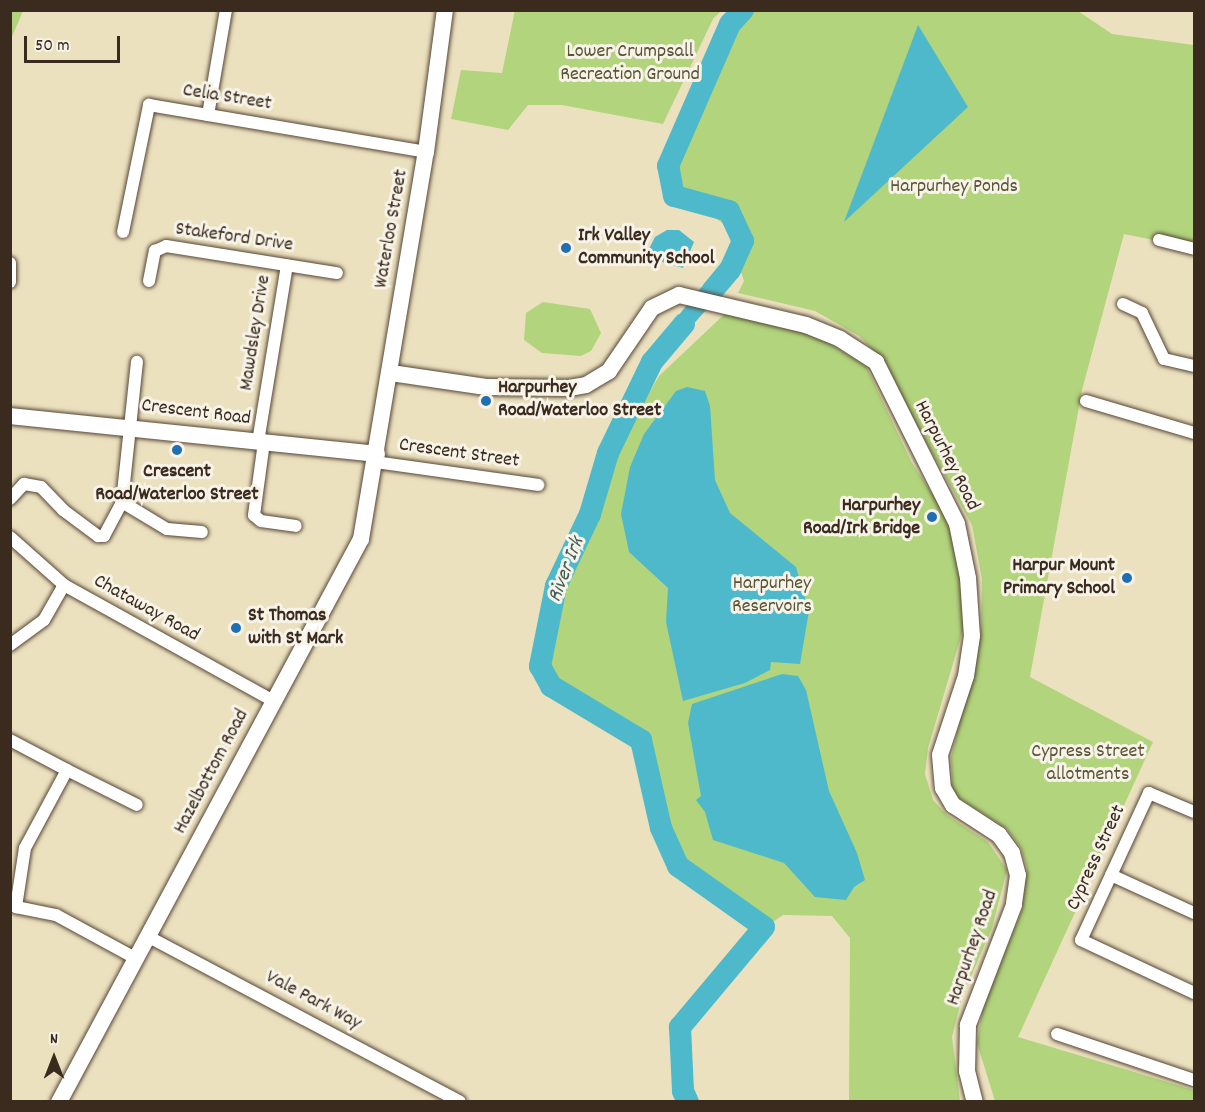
<!DOCTYPE html>
<html>
<head>
<meta charset="utf-8">
<style>
	body { margin:0 }
	#map { position:relative; width:1205px; height:1112px; overflow:hidden; background:#ece1bf; font-family:Dekko,sans-serif }
	div>[style] { position:absolute }
	.green>* { inset:0; background:#b1d47c }
	.water>* { inset:0; background:#4fb9cc }
	.river>* { height:22px; margin:-11px; padding:0 11px; transform-origin:11px; border-radius:11px; background:#4fb9cc }
	.roads { filter:drop-shadow(0 0 2px #564536) drop-shadow(0 0 2px #564536) }
	.street>* { height:12px; margin:-6px; padding:0 6px; transform-origin:6px; border-radius:6px; background:#fff }
	.secondary>* { height:16px; margin:-8px; padding:0 8px; transform-origin:8px; border-radius:8px; background:#fff }
	.dots>* { width:16px; height:16px; translate:-50% -50%; box-sizing:border-box; border:3px solid #f7f3e8; border-radius:50% }
	span { translate:-50% -50%; white-space:nowrap; text-align:center; line-height:1.15; -webkit-text-stroke:6px #f7f3e8; paint-order:stroke }
	.park-label { font-size:20px; color:#585436 }
	.street-label { font-size:20px; color:#3b2a1e }
	.poi-label { font-size:20px; color:#3b2a1e; font-weight:700 }
	.left { translate:0 -50%; text-align:left }
	.right { translate:-100% -50%; text-align:right }
	.water-label { font-size:21px; color:#425c5b; font-style:italic }
	.frame { position:absolute; inset:0; border:12px solid #3b2a1e; pointer-events:none }
	.north { position:absolute; left:24px; top:1028px; width:60px; height:60px; -webkit-text-stroke:4px #f7f3e8; paint-order:stroke; rotate:0deg; font-size:16px; font-weight:700; line-height:24px; text-align:center; color:#3b2a1e }
	.north::after { content:''; display:block; margin:auto; width:21px; height:27px; background:#3b2a1e; clip-path:polygon(50% 0,100% 100%,50% 72%,0 100%) }
	.scale { position:absolute; left:24px; top:36px; width:96px; height:27px; box-sizing:border-box; border:3px solid #3b2a1e; border-top:0; padding-left:8px; font-size:18px; line-height:21px; white-space:nowrap; color:#3b2a1e; -webkit-text-stroke:4px #f7f3e8; paint-order:stroke }
</style>
</head>
<body>
<div id="map">
	<div class="green">
		<div style="clip-path:polygon(11px 10px,23px 11px,11px 39px,10px 11px)"></div>
		<div style="clip-path:polygon(515px 10px,721px 10px,721px 11px,713px 19px,663px 124px,562px 105px,528px 105px,508px 130px,451px 119px,461px 70px,502px 73px)"></div>
		<div style="clip-path:polygon(752px 11px,1078px 11px,1112px 34px,1194px 45px,1194px 248px,1124px 234px,1082px 390px,1030px 677px,1153px 742px,1018px 1037px,1194px 1090px,1194px 1101px,995px 1101px,977px 1043px,983px 1007px,1022px 910px,1027px 868px,1021px 848px,1007px 829px,953px 794px,951px 758px,981px 633px,982px 579px,972px 525px,878px 355px,859px 336px,815px 311px,738px 293px,744px 281px,726px 226px,686px 195px,678px 168px,734px 29px)"></div>
		<div style="clip-path:polygon(543px 302px,590px 309px,601px 333px,591px 351px,581px 356px,542px 353px,524px 340px,526px 313px)"></div>
		<div style="clip-path:polygon(730px 309px,819px 337px,866px 366px,912px 463px,951px 522px,961px 566px,963px 630px,928px 748px,925px 774px,933px 800px,947px 815px,988px 842px,1007px 870px,992px 928px,962px 997px,952px 1037px,960px 1101px,849px 1101px,850px 938px,832px 916px,783px 915px,770px 924px,683px 862px,667px 830px,645px 738px,559px 684px,547px 663px,564px 588px,601px 515px,615px 452px,659px 376px)"></div>
	</div>
	<div class="water">
		<div style="clip-path:polygon(918px 25px,968px 107px,844px 222px)"></div>
		<div style="clip-path:polygon(667px 230px,679px 230px,694px 242px,683px 268px,645px 257px,655px 237px)"></div>
		<div style="clip-path:polygon(722px 262px,738px 270px,725px 289px,671px 349px,656px 343px)"></div>
		<div style="clip-path:polygon(687px 387px,705px 391px,710px 406px,715px 480px,730px 513px,796px 567px,809px 611px,800px 664px,771px 662px,770px 670px,745px 683px,683px 701px,666px 622px,668px 588px,629px 552px,621px 514px,630px 467px,644px 434px,676px 391px)"></div>
		<div style="clip-path:polygon(782px 674px,798px 676px,806px 690px,829px 791px,857px 853px,865px 880px,854px 887px,846px 900px,815px 897px,784px 863px,713px 840px,705px 812px,696px 800px,701px 796px,688px 723px,692px 704px)"></div>
	</div>
	<div class="river">
		<div style="left:713px;top:290px;width:26px;rotate:-50deg"></div>
		<div style="left:730px;top:270px;width:32px;rotate:-66deg"></div>
		<div style="left:743px;top:241px;width:33px;rotate:-115deg"></div>
		<div style="left:729px;top:211px;width:57px;rotate:-164.7deg"></div>
		<div style="left:674px;top:196px;width:31px;rotate:-101deg"></div>
		<div style="left:668px;top:166px;width:155px;rotate:-66.4deg"></div>
		<div style="left:730px;top:24px;width:19px;rotate:-47deg"></div>
		<div style="left:684px;top:324px;width:50px;rotate:130.1deg"></div>
		<div style="left:652px;top:362px;width:101px;rotate:115.8deg"></div>
		<div style="left:608px;top:453px;width:64px;rotate:106.4deg"></div>
		<div style="left:590px;top:514px;width:80px;rotate:115.3deg"></div>
		<div style="left:556px;top:586px;width:82px;rotate:101.3deg"></div>
		<div style="left:540px;top:666px;width:23px;rotate:61deg"></div>
		<div style="left:551px;top:686px;width:105px;rotate:31deg"></div>
		<div style="left:641px;top:740px;width:90px;rotate:77.2deg"></div>
		<div style="left:661px;top:828px;width:42px;rotate:65.9deg"></div>
		<div style="left:678px;top:866px;width:105px;rotate:35.3deg"></div>
		<div style="left:764px;top:927px;width:131px;rotate:130deg"></div>
		<div style="left:680px;top:1027px;width:64px;rotate:87.3deg"></div>
		<div style="left:683px;top:1091px;width:12px;rotate:66deg"></div>
	</div>
	<div class="roads">
		<div class="street">
			<div style="left:208px;top:115px;width:107px;rotate:-80.3deg"></div>
			<div style="left:123px;top:232px;width:130px;rotate:-78.4deg"></div>
			<div style="left:149px;top:105px;width:281px;rotate:9.6deg"></div>
			<div style="left:1159px;top:240px;width:36px;rotate:14deg"></div>
			<div style="left:10px;top:263px;width:19px;rotate:90deg"></div>
			<div style="left:149px;top:281px;width:31px;rotate:-79deg"></div>
			<div style="left:155px;top:251px;width:12px;rotate:-24deg"></div>
			<div style="left:166px;top:246px;width:173px;rotate:9deg"></div>
			<div style="left:1123px;top:304px;width:21px;rotate:25deg"></div>
			<div style="left:1142px;top:313px;width:51px;rotate:64.4deg"></div>
			<div style="left:1164px;top:359px;width:31px;rotate:13deg"></div>
			<div style="left:1086px;top:401px;width:113px;rotate:16.5deg"></div>
			<div style="left:258px;top:442px;width:179px;rotate:-80.7deg"></div>
			<div style="left:264px;top:442px;width:74px;rotate:97.8deg"></div>
			<div style="left:254px;top:515px;width:9px;rotate:41deg"></div>
			<div style="left:261px;top:521px;width:35px;rotate:8deg"></div>
			<div style="left:375px;top:462px;width:165px;rotate:8deg"></div>
			<div style="left:10px;top:499px;width:21px;rotate:-47deg"></div>
			<div style="left:24px;top:484px;width:17px;rotate:10deg"></div>
			<div style="left:41px;top:487px;width:32px;rotate:46deg"></div>
			<div style="left:63px;top:510px;width:44px;rotate:36.6deg"></div>
			<div style="left:98px;top:536px;width:6px"></div>
			<div style="left:104px;top:536px;width:38px;rotate:-62deg"></div>
			<div style="left:122px;top:502px;width:141px;rotate:-83.9deg"></div>
			<div style="left:122px;top:502px;width:52px;rotate:31deg"></div>
			<div style="left:167px;top:529px;width:35px;rotate:5deg"></div>
			<div style="left:10px;top:537px;width:72px;rotate:41.6deg"></div>
			<div style="left:64px;top:585px;width:239px;rotate:29deg"></div>
			<div style="left:10px;top:645px;width:42px;rotate:-36.3deg"></div>
			<div style="left:44px;top:620px;width:40px;rotate:-60.3deg"></div>
			<div style="left:10px;top:740px;width:64px;rotate:27.8deg"></div>
			<div style="left:67px;top:770px;width:89px;rotate:118.3deg"></div>
			<div style="left:25px;top:848px;width:60px;rotate:98.7deg"></div>
			<div style="left:16px;top:907px;width:41px;rotate:11.3deg"></div>
			<div style="left:56px;top:915px;width:90px;rotate:28.6deg"></div>
			<div style="left:67px;top:770px;width:78px;rotate:26.6deg"></div>
			<div style="left:1194px;top:812px;width:49px;rotate:-157.1deg"></div>
			<div style="left:1149px;top:793px;width:162px;rotate:114.8deg"></div>
			<div style="left:1081px;top:940px;width:125px;rotate:25.1deg"></div>
			<div style="left:1111px;top:875px;width:91px;rotate:24.6deg"></div>
			<div style="left:147px;top:936px;width:354px;rotate:27.9deg"></div>
			<div style="left:1057px;top:1034px;width:145px;rotate:18.6deg"></div>
		</div>
		<div class="secondary">
			<div style="left:391px;top:373px;width:96px;rotate:8.4deg"></div>
			<div style="left:486px;top:387px;width:83px;rotate:0.7deg"></div>
			<div style="left:569px;top:388px;width:17px;rotate:-10deg"></div>
			<div style="left:586px;top:385px;width:27px;rotate:-31deg"></div>
			<div style="left:609px;top:371px;width:76px;rotate:-55.7deg"></div>
			<div style="left:652px;top:308px;width:30px;rotate:-26deg"></div>
			<div style="left:679px;top:295px;width:130px;rotate:13.3deg"></div>
			<div style="left:806px;top:325px;width:37px;rotate:22deg"></div>
			<div style="left:840px;top:339px;width:43px;rotate:32.6deg"></div>
			<div style="left:876px;top:362px;width:181px;rotate:63.4deg"></div>
			<div style="left:957px;top:524px;width:55px;rotate:78.5deg"></div>
			<div style="left:968px;top:578px;width:58px;rotate:86.1deg"></div>
			<div style="left:972px;top:636px;width:40px;rotate:98.5deg"></div>
			<div style="left:966px;top:676px;width:83px;rotate:108.2deg"></div>
			<div style="left:940px;top:755px;width:33px;rotate:85deg"></div>
			<div style="left:943px;top:788px;width:20px;rotate:60deg"></div>
			<div style="left:953px;top:805px;width:55px;rotate:33.1deg"></div>
			<div style="left:999px;top:835px;width:22px;rotate:54deg"></div>
			<div style="left:1012px;top:853px;width:23px;rotate:75deg"></div>
			<div style="left:1018px;top:875px;width:30px;rotate:98deg"></div>
			<div style="left:1014px;top:905px;width:129px;rotate:111deg"></div>
			<div style="left:968px;top:1025px;width:46px;rotate:91.2deg"></div>
			<div style="left:967px;top:1071px;width:32px;rotate:76deg"></div>
			<div style="left:10px;top:416px;width:369px;rotate:5.9deg"></div>
			<div style="left:59px;top:1102px;width:639px;rotate:-61.79deg"></div>
			<div style="left:361px;top:539px;width:392px;rotate:-80.5deg"></div>
			<div style="left:426px;top:152px;width:143px;rotate:-82.4deg"></div>
		</div>
	</div>
	<div class="dots">
		<div style="left:566px;top:248px;background:#1f6fb2"></div>
		<div style="left:486px;top:401px;background:#1f6fb2"></div>
		<div style="left:177px;top:450px;background:#1f6fb2"></div>
		<div style="left:932px;top:517px;background:#1f6fb2"></div>
		<div style="left:1127px;top:578px;background:#1f6fb2"></div>
		<div style="left:236px;top:628px;background:#1f6fb2"></div>
	</div>
	<div class="park-label">
		<span style="left:630px;top:64px">Lower Crumpsall<br>Recreation Ground</span>
		<span style="left:954px;top:187px">Harpurhey Ponds</span>
		<span style="left:772px;top:596px">Harpurhey<br>Reservoirs</span>
		<span style="left:1088px;top:764px">Cypress Street<br>allotments</span>
	</div>
	<div class="street-label">
		<span style="left:227px;top:98px;rotate:9deg">Celia Street</span>
		<span style="left:392px;top:229px;rotate:-80deg">Waterloo Street</span>
		<span style="left:234px;top:238px;rotate:8deg">Stakeford Drive</span>
		<span style="left:256px;top:333px;rotate:-81deg">Mawdsley Drive</span>
		<span style="left:196px;top:413px;rotate:7deg">Crescent Road</span>
		<span style="left:459px;top:454px;rotate:8deg">Crescent Street</span>
		<span style="left:946px;top:456px;rotate:63deg">Harpurhey Road</span>
		<span style="left:146px;top:609px;rotate:29deg">Chataway Road</span>
		<span style="left:212px;top:772px;rotate:-62deg">Hazelbottom Road</span>
		<span style="left:1097px;top:858px;rotate:-65deg">Cypress Street</span>
		<span style="left:973px;top:948px;rotate:-71deg">Harpurhey Road</span>
		<span style="left:313px;top:1001px;rotate:28deg">Vale Park Way</span>
	</div>
	<div class="poi-label">
		<span class="left" style="left:578px;top:248px">Irk Valley<br>Community School</span>
		<span class="left" style="left:498px;top:400px">Harpurhey<br>Road/Waterloo Street</span>
		<span style="left:177px;top:484px">Crescent<br>Road/Waterloo Street</span>
		<span class="right" style="left:920px;top:518px">Harpurhey<br>Road/Irk Bridge</span>
		<span class="right" style="left:1115px;top:578px">Harpur Mount<br>Primary School</span>
		<span class="left" style="left:248px;top:628px">St Thomas<br>with St Mark</span>
	</div>
	<div class="water-label">
		<span style="left:567px;top:570px;rotate:-69deg">River Irk</span>
	</div>
	<div class="frame"></div>
	<div class="north">N</div>
	<div class="scale">50 m</div>
</div>
</body>
</html>
